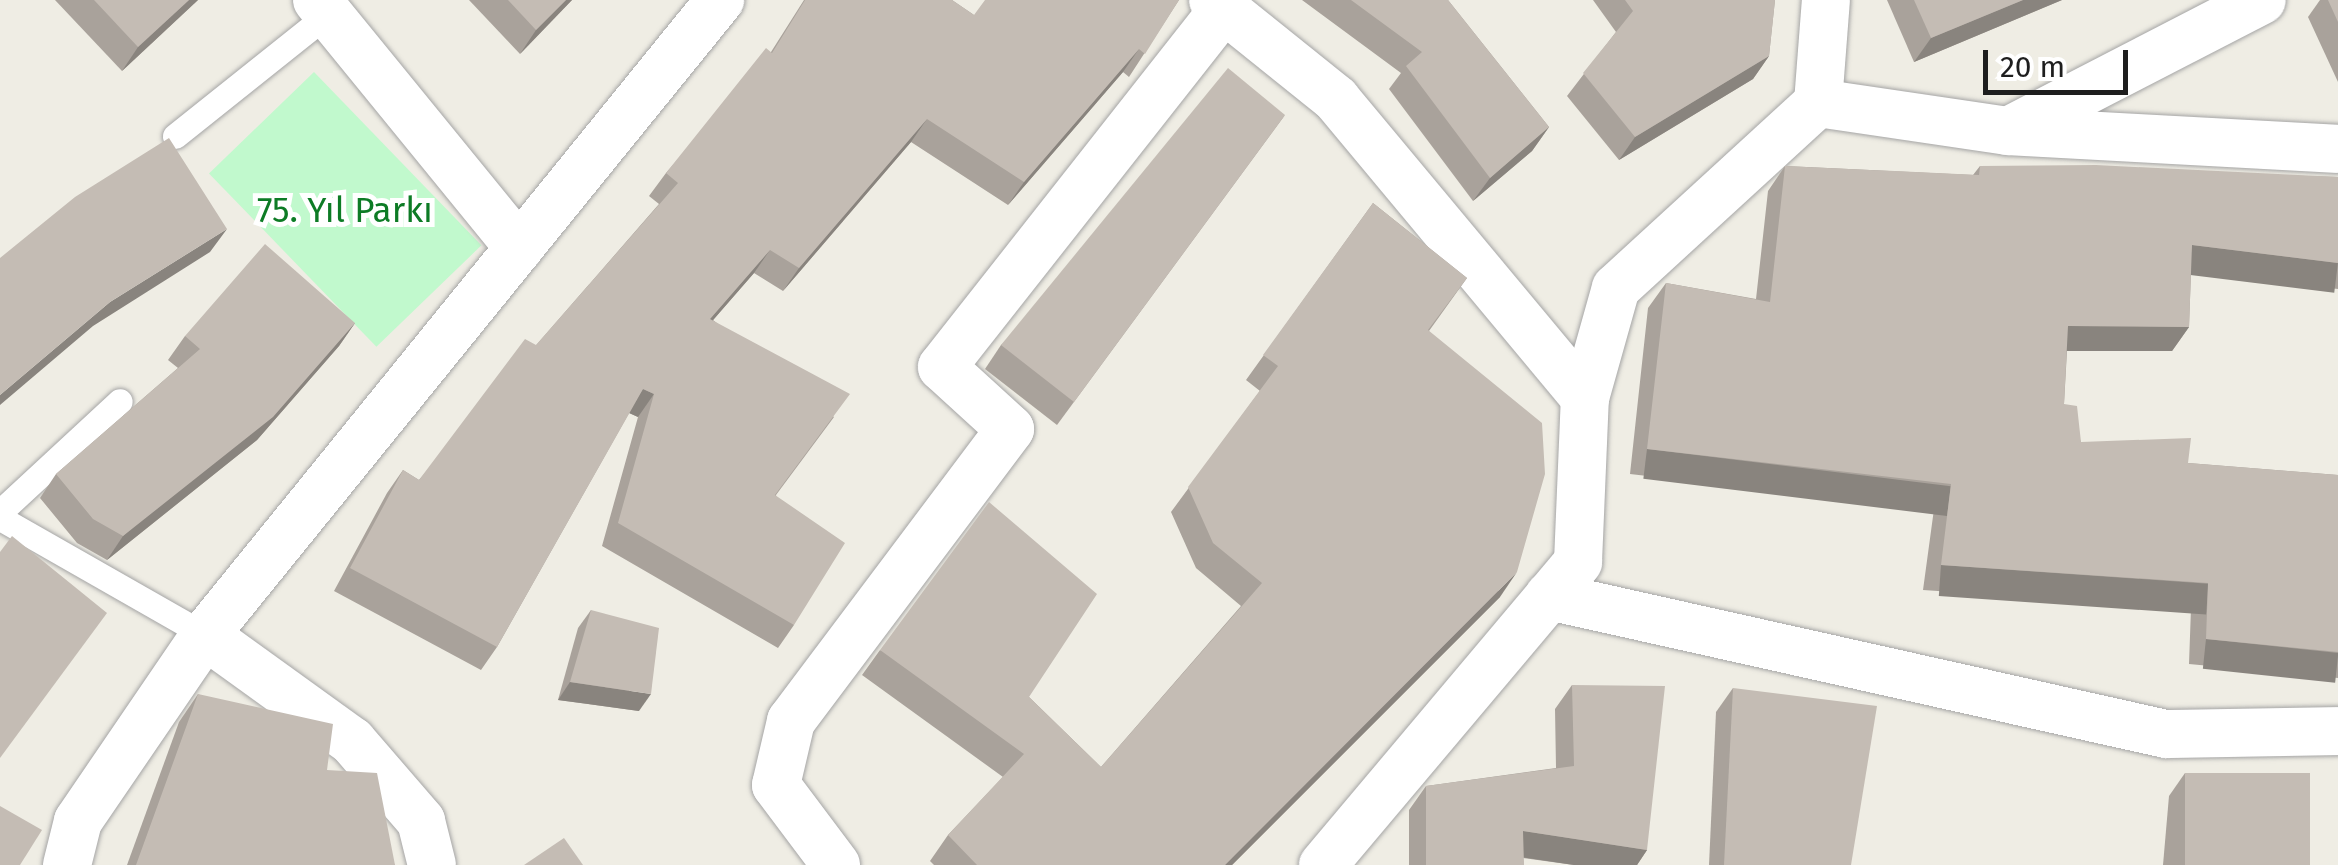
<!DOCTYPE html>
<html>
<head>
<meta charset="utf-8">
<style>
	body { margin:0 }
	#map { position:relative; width:2338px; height:865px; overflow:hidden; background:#efede4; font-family:"Fira Sans",sans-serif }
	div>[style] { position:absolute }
	.park>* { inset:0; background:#c1f9cd; transform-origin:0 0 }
	.roads { filter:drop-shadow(0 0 2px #a5a5a5) drop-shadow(0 0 2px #a5a5a5) }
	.lane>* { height:25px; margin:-12.5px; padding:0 12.5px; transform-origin:12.5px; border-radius:12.5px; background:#fff }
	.street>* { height:48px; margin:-24px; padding:0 24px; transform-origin:24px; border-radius:24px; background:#fff }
	.wall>* { inset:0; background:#a9a29b }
	.shaded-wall>* { inset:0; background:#89847e; transform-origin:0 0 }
	.building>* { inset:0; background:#c4bcb4; transform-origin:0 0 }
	span { translate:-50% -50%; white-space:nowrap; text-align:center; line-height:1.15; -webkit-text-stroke:10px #fff; paint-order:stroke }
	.park-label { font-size:35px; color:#0d7b25 }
	.scale { position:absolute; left:1983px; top:50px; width:145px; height:45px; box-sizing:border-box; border:5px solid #1e1e1e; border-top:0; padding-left:12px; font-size:30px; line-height:35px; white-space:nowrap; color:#1e1e1e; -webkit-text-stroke:8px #fff; paint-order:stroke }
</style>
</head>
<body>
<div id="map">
	<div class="park">
		<div style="left:314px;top:72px;width:241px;height:146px;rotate:46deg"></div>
	</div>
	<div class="roads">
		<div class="lane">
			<div style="left:175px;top:136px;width:196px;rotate:-38.6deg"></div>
			<div style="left:0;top:512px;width:163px;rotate:-42.8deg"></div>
			<div style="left:0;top:518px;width:236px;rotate:29.7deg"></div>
		</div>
		<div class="street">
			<div style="left:317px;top:0;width:320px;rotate:50.8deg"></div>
			<div style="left:1213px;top:0;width:158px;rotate:38.8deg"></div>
			<div style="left:1336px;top:99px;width:389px;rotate:50.2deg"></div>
			<div style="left:1818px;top:103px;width:103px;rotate:-85.6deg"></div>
			<div style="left:2012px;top:129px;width:281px;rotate:-27.3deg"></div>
			<div style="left:1549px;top:596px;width:632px;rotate:12.61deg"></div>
			<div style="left:2166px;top:734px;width:172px;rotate:-1deg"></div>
			<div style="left:205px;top:635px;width:181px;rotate:35.8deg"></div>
			<div style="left:352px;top:741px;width:106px;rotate:49.2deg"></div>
			<div style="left:421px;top:821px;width:45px;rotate:76deg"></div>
			<div style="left:67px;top:865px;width:45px;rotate:-76deg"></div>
			<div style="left:78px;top:821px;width:225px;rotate:-55.7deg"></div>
			<div style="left:205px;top:635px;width:818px;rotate:-50.96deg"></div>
			<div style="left:836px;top:865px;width:100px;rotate:-126.9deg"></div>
			<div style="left:776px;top:785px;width:66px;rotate:-76.8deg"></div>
			<div style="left:791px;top:721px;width:365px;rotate:-53.1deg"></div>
			<div style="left:1010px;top:429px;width:92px;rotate:-137.6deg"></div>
			<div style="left:942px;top:367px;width:456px;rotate:-51.8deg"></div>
			<div style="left:1323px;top:865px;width:396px;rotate:-49.9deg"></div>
			<div style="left:1578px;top:562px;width:164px;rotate:-87.6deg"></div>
			<div style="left:1585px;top:398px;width:114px;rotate:-74.3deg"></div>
			<div style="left:1616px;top:288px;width:274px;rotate:-42.5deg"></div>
			<div style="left:1818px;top:103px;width:192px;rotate:8.4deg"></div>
			<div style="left:2008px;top:131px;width:330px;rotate:3.1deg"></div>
		</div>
	</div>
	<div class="wall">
		<div style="clip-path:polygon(55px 0,198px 0,122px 71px)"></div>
		<div style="clip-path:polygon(469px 0,572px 0,520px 54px)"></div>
		<div style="clip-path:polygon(804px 0,952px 0,974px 15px,1179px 0,1129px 77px,1123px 72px,1008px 205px,911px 142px,783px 291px,754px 273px,713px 320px,834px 417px,776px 495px,794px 625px,778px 648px,602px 546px,638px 417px,629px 413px,497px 647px,481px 670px,334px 591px,387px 493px,403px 470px,419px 480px,659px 204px,649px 196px,666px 173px,771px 52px)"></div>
		<div style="clip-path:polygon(1302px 0,1448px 0,1549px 127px,1532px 151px,1473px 201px,1389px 89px,1401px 73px)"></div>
		<div style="clip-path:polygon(1593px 0,1775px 0,1769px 56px,1753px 79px,1619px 160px,1567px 96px,1616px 32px)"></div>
		<div style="clip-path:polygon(1887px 0,2062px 0,1914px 62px)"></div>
		<div style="clip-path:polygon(2320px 0,2338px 0,2338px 82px,2308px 17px)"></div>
		<div style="clip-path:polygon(1285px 115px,1057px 425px,985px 369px,1001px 345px)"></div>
		<div style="clip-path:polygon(1785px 166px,1973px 175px,1980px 166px,2338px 177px,2338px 289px,2191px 272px,2189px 327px,2172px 351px,2067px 351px,2064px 404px,2081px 442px,2188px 463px,2338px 475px,2338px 678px,2189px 664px,2191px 608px,1923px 590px,1934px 509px,1630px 474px,1648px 308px,1666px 283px,1756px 299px,1768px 191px)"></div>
		<div style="clip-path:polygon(1373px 203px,1467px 278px,1429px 331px,1500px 597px,1232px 865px,934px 865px,930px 861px,948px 835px,1003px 777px,862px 675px,880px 650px,1029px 697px,1101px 767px,1241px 606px,1196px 568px,1171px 512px,1260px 391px,1246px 380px)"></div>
		<div style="clip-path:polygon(355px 323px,339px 346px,257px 440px,107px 560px,77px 543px,40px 498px,56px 474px,178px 368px,168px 360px,185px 336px)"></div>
		<div style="clip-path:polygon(591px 610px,639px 711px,558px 700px,578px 628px)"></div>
		<div style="clip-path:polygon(1572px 685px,1647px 850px,1637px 865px,1574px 865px,1523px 858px,1524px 865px,1409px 865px,1409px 810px,1426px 786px,1556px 768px,1555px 709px)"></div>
		<div style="clip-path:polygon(1733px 688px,1851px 865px,1709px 865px,1716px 712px)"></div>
		<div style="clip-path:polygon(198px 694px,327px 770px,395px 865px,127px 865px,179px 722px)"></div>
		<div style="clip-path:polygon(2185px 773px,2299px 865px,2163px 865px,2169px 796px)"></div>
	</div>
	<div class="shaded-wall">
		<div style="clip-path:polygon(189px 0,198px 0,122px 71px,138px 47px)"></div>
		<div style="clip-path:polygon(566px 0,572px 0,520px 54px,536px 30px)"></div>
		<div style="clip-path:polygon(2023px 0,2062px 0,1914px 62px,1931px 38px)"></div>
		<div style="clip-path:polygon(1139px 49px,1123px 72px,1008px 205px,1024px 182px)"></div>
		<div style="clip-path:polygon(1769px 56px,1753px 79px,1619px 160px,1635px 137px)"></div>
		<div style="clip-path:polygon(927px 119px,911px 142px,783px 291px,799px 268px)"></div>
		<div style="clip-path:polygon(1549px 127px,1532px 151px,1473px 201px,1490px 178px)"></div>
		<div style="clip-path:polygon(227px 229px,210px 252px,93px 326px,0 405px,0 395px,110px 302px)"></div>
		<div style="left:2192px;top:245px;width:147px;height:30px;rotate:7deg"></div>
		<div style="clip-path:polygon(770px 250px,754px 273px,694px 342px,710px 319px)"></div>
		<div style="clip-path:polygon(355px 323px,339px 346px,257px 440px,107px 560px,123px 536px)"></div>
		<div style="clip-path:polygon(2068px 326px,2189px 327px,2172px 351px,2051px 351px)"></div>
		<div style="clip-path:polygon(643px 389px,654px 394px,638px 417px,627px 412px)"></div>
		<div style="left:1647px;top:449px;width:306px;height:30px;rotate:7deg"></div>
		<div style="left:1941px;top:565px;width:268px;height:31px;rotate:4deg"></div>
		<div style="clip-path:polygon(1517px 572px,1500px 597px,1232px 865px,1225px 865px)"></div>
		<div style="left:2206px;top:639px;width:133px;height:30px;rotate:6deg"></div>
		<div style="clip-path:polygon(570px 682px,651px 694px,639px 711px,558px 700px)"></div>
		<div style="clip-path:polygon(1523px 831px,1647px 850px,1637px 865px,1574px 865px,1507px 855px)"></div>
	</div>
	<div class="building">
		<div style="clip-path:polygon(94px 0,189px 0,138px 47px)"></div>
		<div style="clip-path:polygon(508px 0,566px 0,536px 30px)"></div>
		<div style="clip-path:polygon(805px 0,952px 0,974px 15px,985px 0,1179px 0,1145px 54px,1139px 49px,1024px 182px,927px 119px,799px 268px,770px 250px,710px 319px,850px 394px,775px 495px,845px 543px,794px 625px,618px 523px,654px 394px,643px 389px,497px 647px,350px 568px,403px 470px,419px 480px,525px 339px,536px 345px,678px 183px,666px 173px,766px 48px,772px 53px)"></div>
		<div style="clip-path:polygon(1351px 0,1448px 0,1549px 127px,1490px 178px,1406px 66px,1422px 52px)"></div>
		<div style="clip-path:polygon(1625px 0,1775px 0,1769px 56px,1635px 137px,1583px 73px,1633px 11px)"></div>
		<div style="clip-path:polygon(1914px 0,2023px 0,1931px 38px)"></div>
		<div style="clip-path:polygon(2328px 0,2338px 0,2338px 22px)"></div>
		<div style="clip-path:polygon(1228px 68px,1285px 115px,1074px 402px,1001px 345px)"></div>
		<div style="clip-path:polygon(169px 138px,227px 229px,110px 302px,0 395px,0 258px,75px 197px)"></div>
		<div style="clip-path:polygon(2096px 165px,2338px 177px,2338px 263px,2192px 245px,2189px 327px,2068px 326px,2064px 404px,2077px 406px,2081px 442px,2191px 438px,2188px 463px,2338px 475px,2338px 652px,2206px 639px,2208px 583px,1941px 565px,1951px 484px,1647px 449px,1666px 283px,1770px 302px,1785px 166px,1979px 175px,1980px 166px)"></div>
		<div style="clip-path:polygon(1373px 203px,1467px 278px,1428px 330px,1542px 423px,1545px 474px,1517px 572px,1225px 865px,977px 865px,948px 835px,1024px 754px,880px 650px,989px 502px,1097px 594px,1029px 697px,1101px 767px,1262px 583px,1213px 543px,1188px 487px,1278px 366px,1263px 355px)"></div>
		<div style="clip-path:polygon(265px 244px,355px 323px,273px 417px,123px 536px,93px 519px,56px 474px,200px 349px,185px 336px)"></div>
		<div style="clip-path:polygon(12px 536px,107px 613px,0 758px,0 552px)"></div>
		<div style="clip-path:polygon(591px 610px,659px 628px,651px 694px,570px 682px)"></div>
		<div style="clip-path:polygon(1572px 685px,1665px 686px,1647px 850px,1523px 831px,1524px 865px,1426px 865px,1426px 786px,1574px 766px)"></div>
		<div style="clip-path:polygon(1733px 688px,1877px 706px,1851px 865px,1724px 865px)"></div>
		<div style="clip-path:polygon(198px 694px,333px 724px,327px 770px,377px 773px,395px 865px,136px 865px)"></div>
		<div style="left:2185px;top:773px;width:125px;height:92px"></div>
		<div style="clip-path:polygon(0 806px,42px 830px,20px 865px,0 865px)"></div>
		<div style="clip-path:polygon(564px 838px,583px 865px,524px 865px)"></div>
	</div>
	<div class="park-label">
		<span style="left:345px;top:210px">75. Yıl Parkı</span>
	</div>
	<div class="scale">20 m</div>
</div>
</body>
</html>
